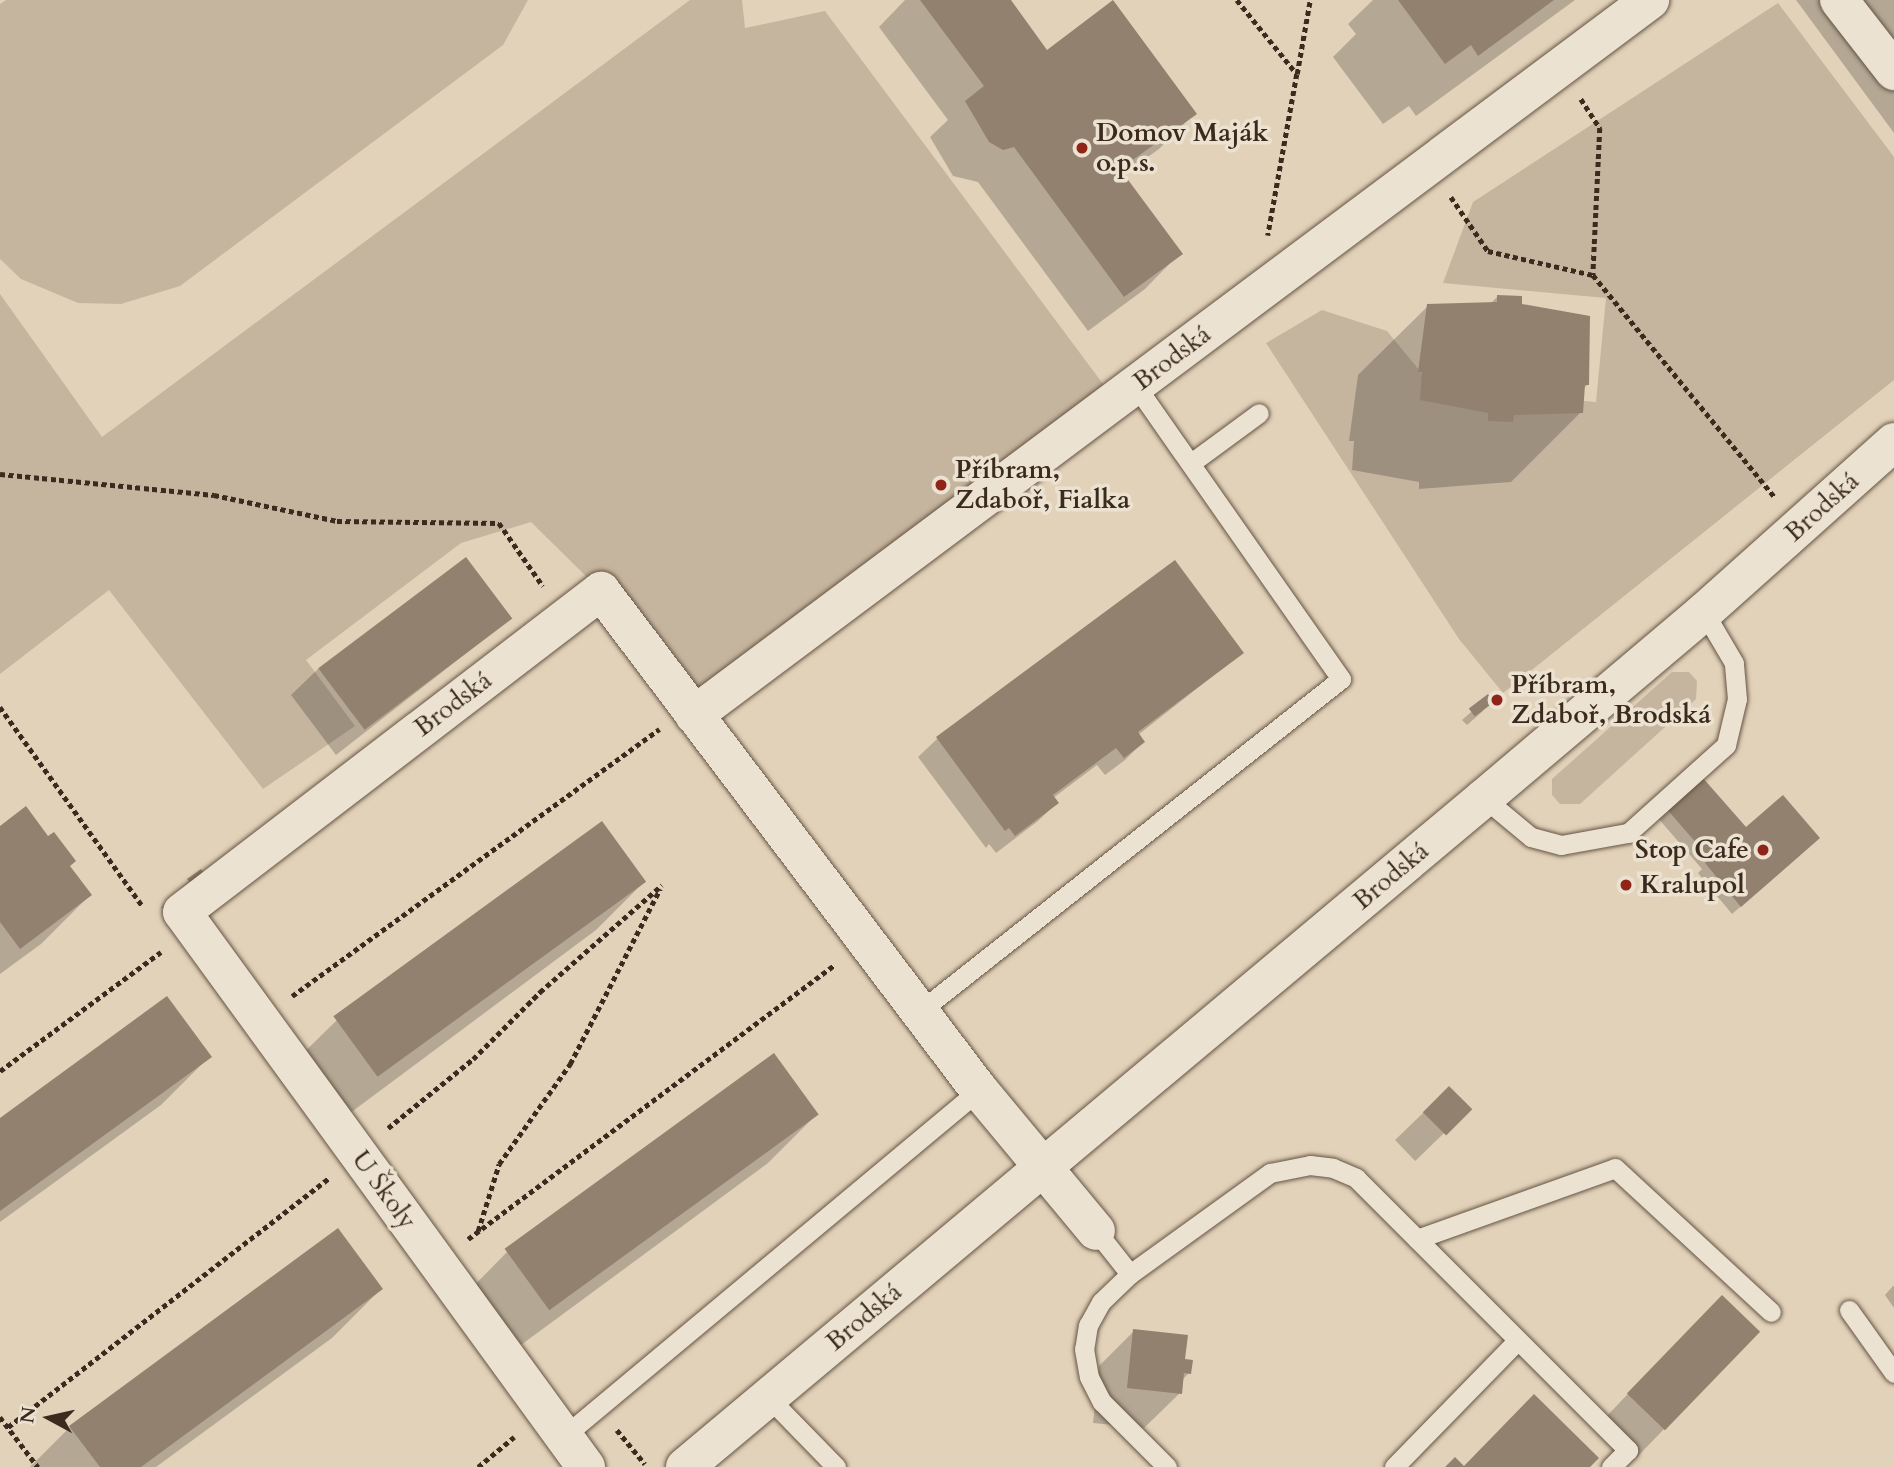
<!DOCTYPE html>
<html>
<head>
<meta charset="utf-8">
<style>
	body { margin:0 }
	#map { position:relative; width:1894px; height:1467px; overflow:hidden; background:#e2d2b9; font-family:Cardo,serif }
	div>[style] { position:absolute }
	.green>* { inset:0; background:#c6b59e }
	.shadow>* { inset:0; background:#0003; transform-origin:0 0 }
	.building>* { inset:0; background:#92816e; transform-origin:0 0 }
	.path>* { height:4.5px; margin-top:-2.25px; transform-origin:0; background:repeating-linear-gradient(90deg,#3b2a1d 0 5px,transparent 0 8.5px) }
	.roads { filter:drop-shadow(0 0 2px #655444) drop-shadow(0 0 2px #655444) }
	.lane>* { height:19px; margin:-9.5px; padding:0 9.5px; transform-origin:9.5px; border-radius:9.5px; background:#ece2d2 }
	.street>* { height:38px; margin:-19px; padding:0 19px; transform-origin:19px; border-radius:19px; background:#ece2d2 }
	.secondary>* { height:38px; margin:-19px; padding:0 19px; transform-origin:19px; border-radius:19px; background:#ece2d2 }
	.dots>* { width:19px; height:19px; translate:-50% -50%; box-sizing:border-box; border:4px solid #ece2d2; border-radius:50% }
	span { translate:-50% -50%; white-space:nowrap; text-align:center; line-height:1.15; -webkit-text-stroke:7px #ece2d2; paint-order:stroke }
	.poi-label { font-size:26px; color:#3b2a1d; font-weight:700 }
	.left { translate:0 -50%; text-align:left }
	.right { translate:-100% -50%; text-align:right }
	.street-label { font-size:26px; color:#3b2a1d }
	.north { position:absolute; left:14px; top:1383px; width:70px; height:70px; -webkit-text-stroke:5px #ece2d2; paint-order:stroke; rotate:278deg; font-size:19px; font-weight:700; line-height:28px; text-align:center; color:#3b2a1d }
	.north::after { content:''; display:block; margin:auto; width:24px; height:32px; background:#3b2a1d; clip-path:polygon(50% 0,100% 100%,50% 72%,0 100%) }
</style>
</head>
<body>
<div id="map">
	<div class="green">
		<div style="clip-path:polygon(6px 0,528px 0,503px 45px,180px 286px,121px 304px,78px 303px,21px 279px,0 259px,0 4px)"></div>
		<div style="clip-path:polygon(690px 0,742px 0,745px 28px,825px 11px,1115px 400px,694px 715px,601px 591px,531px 522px,461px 543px,306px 660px,355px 726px,263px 789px,109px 590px,0 674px,0 294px,102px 437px)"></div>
		<div style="clip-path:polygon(1778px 3px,1894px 157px,1894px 380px,1503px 693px,1459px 639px,1266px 343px,1322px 310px,1387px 331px,1434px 388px,1596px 402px,1606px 298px,1443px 283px,1473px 202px)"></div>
		<div style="clip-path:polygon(1672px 672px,1689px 672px,1697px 681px,1696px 699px,1580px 804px,1560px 804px,1552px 795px,1552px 779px)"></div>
	</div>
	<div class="shadow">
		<div style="clip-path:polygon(905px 0,1008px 0,1047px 52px,1194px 114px,1159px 149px,1122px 175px,1180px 253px,1145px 289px,1088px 331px,978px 182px,953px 176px,930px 137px,948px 120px,879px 27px)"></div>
		<div style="clip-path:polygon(1373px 0,1575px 0,1416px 116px,1409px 106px,1383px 124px,1333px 57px,1356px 34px,1348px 24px)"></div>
		<div style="clip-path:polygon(1796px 0,1894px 0,1894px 133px)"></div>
		<div style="clip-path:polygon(1498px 296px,1520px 305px,1588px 384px,1583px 389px,1581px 412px,1511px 482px,1419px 489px,1419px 482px,1352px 470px,1354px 441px,1349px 441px,1358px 375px,1428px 306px,1491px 303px)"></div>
		<div style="clip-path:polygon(1174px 563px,1242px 653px,1138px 735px,1143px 742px,1125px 760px,1105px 775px,1097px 765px,1053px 798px,1057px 803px,1038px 821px,996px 853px,989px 844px,986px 848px,918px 757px,937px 739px)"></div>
		<div style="clip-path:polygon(510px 619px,336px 755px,291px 695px,319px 668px)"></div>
		<div style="clip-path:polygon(1488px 697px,1483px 711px,1467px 725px,1462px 720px)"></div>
		<div style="clip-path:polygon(1660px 801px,1745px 830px,1809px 847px,1732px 914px,1698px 873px,1702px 869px,1651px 810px)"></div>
		<div style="clip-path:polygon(602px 824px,644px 882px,596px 930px,330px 1128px,287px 1069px,336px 1021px)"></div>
		<div style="clip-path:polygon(0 828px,69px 866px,90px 895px,41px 944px,0 974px)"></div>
		<div style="clip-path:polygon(200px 871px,170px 919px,161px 907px)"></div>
		<div style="clip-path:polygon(209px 1057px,161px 1105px,0 1222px,0 1120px)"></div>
		<div style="left:1449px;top:1088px;width:29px;height:75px;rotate:46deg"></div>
		<div style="clip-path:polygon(817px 1114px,768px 1163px,502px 1359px,459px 1301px,507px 1252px)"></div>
		<div style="clip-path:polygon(1893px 1286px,1894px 1286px,1894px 1308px,1885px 1295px)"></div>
		<div style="clip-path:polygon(381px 1289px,332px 1338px,156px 1467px,30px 1467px,70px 1427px)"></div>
		<div style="clip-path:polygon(1695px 1324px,1758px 1332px,1637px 1457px,1601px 1422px)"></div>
		<div style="clip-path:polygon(1134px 1331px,1183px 1361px,1189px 1373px,1181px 1381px,1180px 1393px,1144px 1428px,1093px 1423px,1099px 1366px)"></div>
	</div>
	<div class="building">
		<div style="clip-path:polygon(920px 0,1011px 0,1047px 50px,1113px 0,1197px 114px,1120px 169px,1183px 254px,1124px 297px,1014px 147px,1003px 150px,989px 142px,965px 101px,984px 86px)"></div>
		<div style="clip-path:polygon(1398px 0,1554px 0,1478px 56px,1471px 45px,1445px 64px)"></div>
		<div style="clip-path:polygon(1497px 295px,1522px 296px,1522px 304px,1590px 316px,1589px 385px,1585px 385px,1583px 413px,1514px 415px,1513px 422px,1488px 421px,1488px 413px,1420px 400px,1422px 372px,1418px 372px,1427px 304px,1497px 302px)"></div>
		<div style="left:466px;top:557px;width:77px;height:185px;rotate:53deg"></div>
		<div style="clip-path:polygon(1175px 560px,1244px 653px,1138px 732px,1145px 742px,1124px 758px,1116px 748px,1053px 795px,1059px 803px,1015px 836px,1009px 828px,1005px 831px,936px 737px)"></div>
		<div style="left:1488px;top:694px;width:10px;height:24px;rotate:53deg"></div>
		<div style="clip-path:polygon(1695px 769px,1746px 827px,1783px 795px,1820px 838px,1741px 907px,1705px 863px,1710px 859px,1659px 800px)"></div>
		<div style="clip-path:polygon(26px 806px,48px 836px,54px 832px,76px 861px,70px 866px,92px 895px,20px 949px,0 922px,0 826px)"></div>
		<div style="left:602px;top:821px;width:75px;height:332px;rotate:54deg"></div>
		<div style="clip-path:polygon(201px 869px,211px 883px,199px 893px,187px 879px)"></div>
		<div style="clip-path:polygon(167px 996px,212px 1057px,0 1211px,0 1118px)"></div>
		<div style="left:774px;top:1053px;width:76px;height:333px;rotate:54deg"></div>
		<div style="left:1449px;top:1086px;width:33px;height:37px;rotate:45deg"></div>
		<div style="clip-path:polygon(338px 1228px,383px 1289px,141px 1467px,100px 1467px,69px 1426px)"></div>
		<div style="left:1722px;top:1295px;width:53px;height:137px;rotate:44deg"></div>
		<div style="clip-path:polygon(1133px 1329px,1188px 1335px,1185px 1359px,1193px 1360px,1191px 1374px,1184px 1373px,1182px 1394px,1127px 1388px)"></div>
		<div style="clip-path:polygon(1534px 1394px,1599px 1458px,1590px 1467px,1445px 1467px,1455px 1457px,1464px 1466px)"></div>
	</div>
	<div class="path">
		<div style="left:1237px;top:0;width:95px;rotate:51deg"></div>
		<div style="left:1297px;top:74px;width:164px;rotate:100.2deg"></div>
		<div style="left:1297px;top:74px;width:75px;rotate:-80deg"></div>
		<div style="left:1581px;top:99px;width:35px;rotate:57deg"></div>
		<div style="left:1600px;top:128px;width:147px;rotate:92.7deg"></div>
		<div style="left:1451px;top:197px;width:65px;rotate:55.6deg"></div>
		<div style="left:1488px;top:251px;width:108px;rotate:12.9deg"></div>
		<div style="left:1593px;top:275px;width:287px;rotate:50.7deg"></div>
		<div style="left:0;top:474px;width:215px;rotate:5.6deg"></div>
		<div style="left:214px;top:495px;width:126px;rotate:11.9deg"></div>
		<div style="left:337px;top:521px;width:162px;rotate:0.7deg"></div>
		<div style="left:499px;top:523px;width:77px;rotate:55.1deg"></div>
		<div style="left:0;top:707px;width:246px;rotate:54.4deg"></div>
		<div style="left:292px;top:996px;width:454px;rotate:-36deg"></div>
		<div style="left:0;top:1071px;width:200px;rotate:-36.5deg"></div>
		<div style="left:388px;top:1128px;width:109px;rotate:-39.1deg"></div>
		<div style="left:473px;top:1059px;width:95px;rotate:-45deg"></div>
		<div style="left:540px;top:992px;width:162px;rotate:-41.3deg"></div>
		<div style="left:478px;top:1231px;width:70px;rotate:-72.6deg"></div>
		<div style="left:499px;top:1164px;width:123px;rotate:-54.6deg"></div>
		<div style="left:570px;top:1064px;width:197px;rotate:-62.8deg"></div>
		<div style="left:468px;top:1239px;width:457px;rotate:-36.8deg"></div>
		<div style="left:0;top:1417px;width:63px;rotate:52.8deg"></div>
		<div style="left:8px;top:1427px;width:405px;rotate:-37.8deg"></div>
		<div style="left:617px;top:1430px;width:44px;rotate:50.5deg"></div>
		<div style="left:478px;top:1467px;width:47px;rotate:-39.8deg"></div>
	</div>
	<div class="roads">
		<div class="lane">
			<div style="left:1191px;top:463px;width:84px;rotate:-36.3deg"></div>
			<div style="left:1484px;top:798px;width:61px;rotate:39.7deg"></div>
			<div style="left:1531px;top:837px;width:31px;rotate:15deg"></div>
			<div style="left:1561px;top:845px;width:68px;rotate:-10.2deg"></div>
			<div style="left:1628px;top:833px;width:132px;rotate:-41.9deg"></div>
			<div style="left:1726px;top:745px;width:47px;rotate:-76.6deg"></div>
			<div style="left:1737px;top:699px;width:36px;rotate:-95deg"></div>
			<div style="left:1734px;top:663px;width:59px;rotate:-120.5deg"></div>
			<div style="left:920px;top:1011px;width:536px;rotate:-38.26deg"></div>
			<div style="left:1341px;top:679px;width:359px;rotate:-125deg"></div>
			<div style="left:1096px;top:1231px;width:55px;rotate:51.7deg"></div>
			<div style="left:1130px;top:1274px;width:173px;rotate:-35.8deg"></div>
			<div style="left:1270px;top:1173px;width:41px;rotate:-11.3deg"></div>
			<div style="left:1310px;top:1165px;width:23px;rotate:7deg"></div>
			<div style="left:1333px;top:1168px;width:25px;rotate:23deg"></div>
			<div style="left:1356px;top:1178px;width:385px;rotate:45deg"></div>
			<div style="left:1628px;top:1450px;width:24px;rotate:135deg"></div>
			<div style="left:1417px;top:1239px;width:210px;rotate:-19.7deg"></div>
			<div style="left:1615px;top:1168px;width:212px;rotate:42.7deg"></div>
			<div style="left:1130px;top:1274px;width:40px;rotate:136deg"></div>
			<div style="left:1101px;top:1302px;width:26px;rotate:119deg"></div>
			<div style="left:1088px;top:1325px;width:24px;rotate:99deg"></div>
			<div style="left:1084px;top:1349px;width:28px;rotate:80deg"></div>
			<div style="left:1089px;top:1377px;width:28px;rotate:63deg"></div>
			<div style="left:1102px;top:1402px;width:92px;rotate:45deg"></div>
			<div style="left:1849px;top:1310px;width:77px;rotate:54.5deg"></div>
			<div style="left:767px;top:1396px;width:99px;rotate:45.8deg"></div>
			<div style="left:563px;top:1437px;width:542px;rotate:-39.83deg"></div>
			<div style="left:1394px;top:1467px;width:175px;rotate:-45.7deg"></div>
		</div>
		<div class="street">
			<div style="left:1839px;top:0;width:90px;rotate:52.2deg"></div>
			<div style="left:694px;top:715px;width:1194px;rotate:-36.79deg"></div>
			<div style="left:586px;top:1467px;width:686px;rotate:-126.05deg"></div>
			<div style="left:182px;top:912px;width:528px;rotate:-37.46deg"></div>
			<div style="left:601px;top:591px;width:626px;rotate:52.86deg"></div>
			<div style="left:979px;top:1090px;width:183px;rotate:50.3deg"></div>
		</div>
		<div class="secondary">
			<div style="left:685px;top:1467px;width:1042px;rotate:-39.94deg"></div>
			<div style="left:1484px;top:798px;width:288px;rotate:-40.2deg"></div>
			<div style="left:1704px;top:612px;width:255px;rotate:-41.8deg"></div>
		</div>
	</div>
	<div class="dots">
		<div style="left:1082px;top:148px;background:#8f2418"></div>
		<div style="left:941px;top:485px;background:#8f2418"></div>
		<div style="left:1497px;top:700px;background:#8f2418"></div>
		<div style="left:1763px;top:850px;background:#8f2418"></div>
		<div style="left:1626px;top:885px;background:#8f2418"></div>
	</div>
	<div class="poi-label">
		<span class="left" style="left:1096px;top:148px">Domov Maják<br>o.p.s.</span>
		<span class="left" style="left:955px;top:485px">Příbram,<br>Zdaboř, Fialka</span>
		<span class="left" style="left:1511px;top:700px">Příbram,<br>Zdaboř, Brodská</span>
		<span class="right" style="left:1749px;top:850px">Stop Cafe</span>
		<span class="left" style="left:1640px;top:885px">Kralupol</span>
	</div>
	<div class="street-label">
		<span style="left:1172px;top:358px;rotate:-37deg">Brodská</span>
		<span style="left:1822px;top:507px;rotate:-42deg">Brodská</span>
		<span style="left:453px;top:704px;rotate:-37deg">Brodská</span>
		<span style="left:1391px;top:876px;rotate:-40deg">Brodská</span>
		<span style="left:384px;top:1190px;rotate:54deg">U Školy</span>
		<span style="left:864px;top:1317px;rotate:-40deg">Brodská</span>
	</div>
	<div class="north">N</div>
</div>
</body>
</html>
